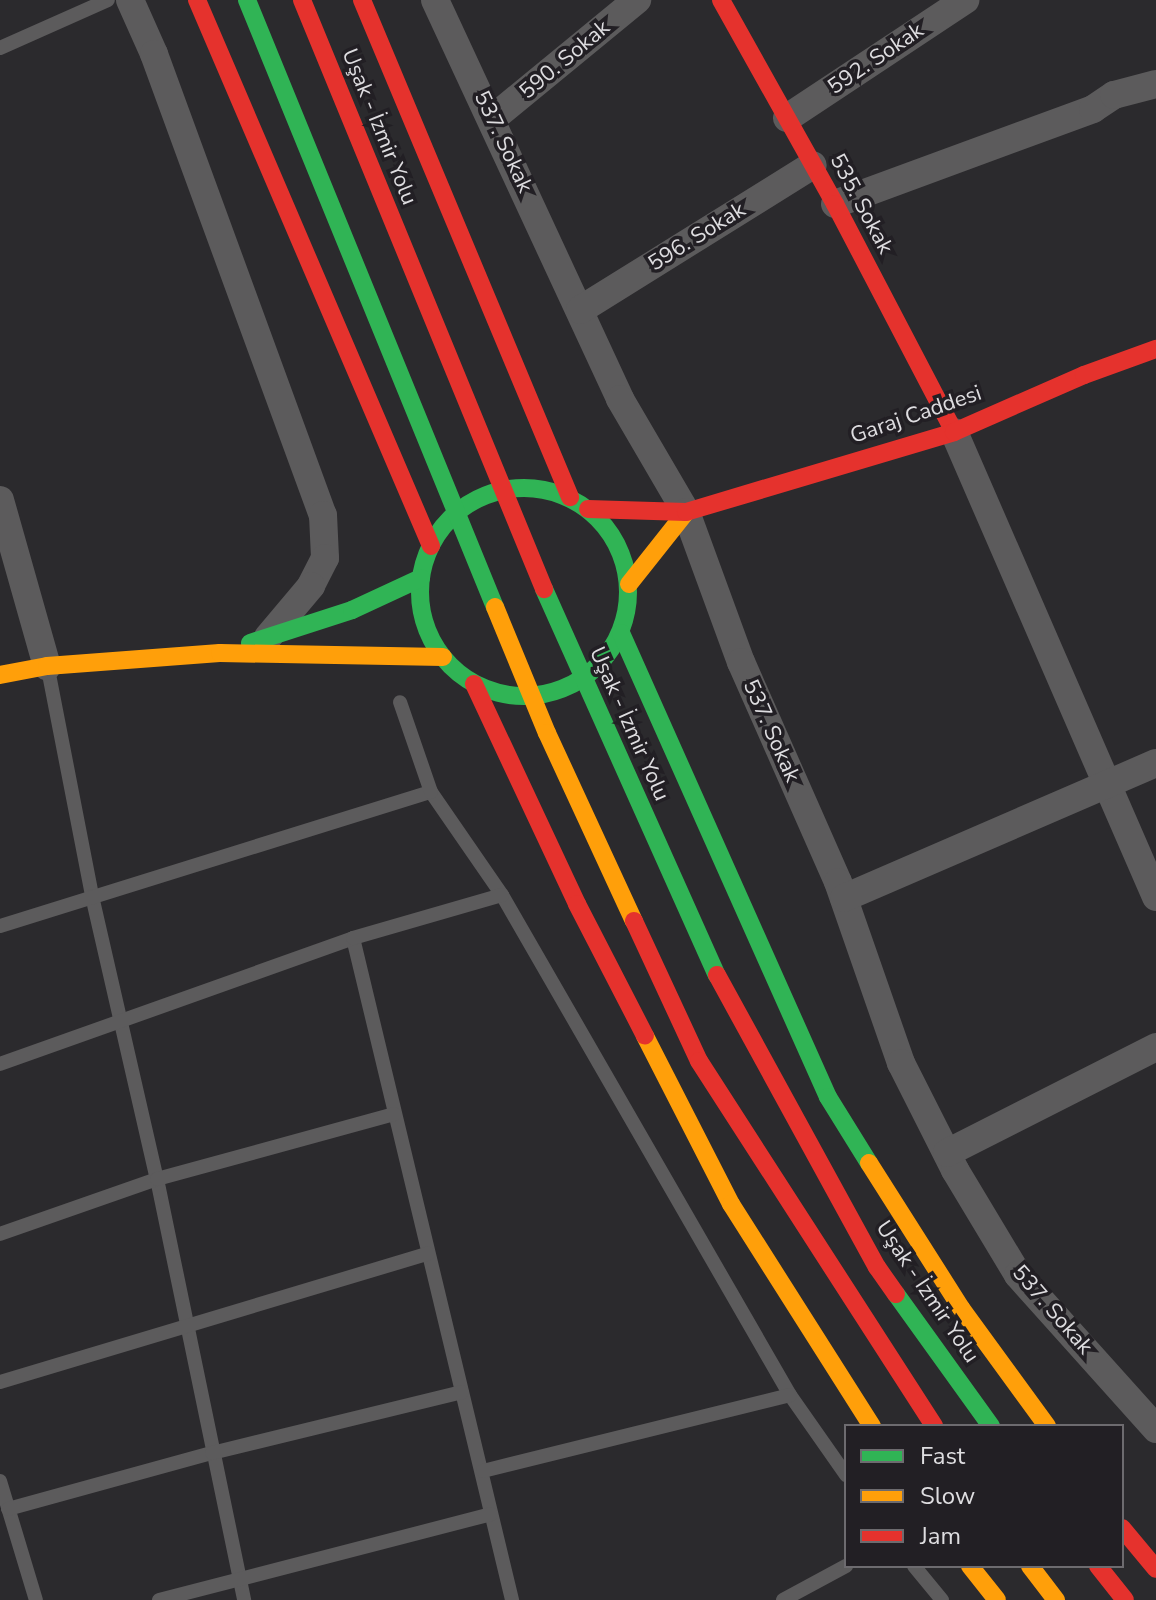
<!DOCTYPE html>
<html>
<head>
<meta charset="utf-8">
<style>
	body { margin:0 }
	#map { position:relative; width:1156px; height:1600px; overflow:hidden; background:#2b2a2d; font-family:"Nunito Sans",sans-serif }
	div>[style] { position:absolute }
	.lane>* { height:14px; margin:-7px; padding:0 7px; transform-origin:7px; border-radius:7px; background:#5c5b5c }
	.street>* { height:28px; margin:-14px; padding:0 14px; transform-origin:14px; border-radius:14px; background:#5c5b5c }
	.fast>* { height:18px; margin:-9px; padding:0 9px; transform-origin:9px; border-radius:9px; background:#30b455 }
	.fast>.ring { margin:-9px; padding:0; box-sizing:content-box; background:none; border:18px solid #30b455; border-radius:50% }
	.slow>* { height:18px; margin:-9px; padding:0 9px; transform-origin:9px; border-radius:9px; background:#ff9f0a }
	.jam>* { height:18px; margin:-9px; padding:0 9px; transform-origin:9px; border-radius:9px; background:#e5322d }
	.fast-bridge>* { height:18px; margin:-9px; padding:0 9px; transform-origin:9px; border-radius:9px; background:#30b455 }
	.slow-bridge>* { height:18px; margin:-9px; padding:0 9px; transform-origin:9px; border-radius:9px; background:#ff9f0a }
	.jam-bridge>* { height:18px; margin:-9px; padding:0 9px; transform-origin:9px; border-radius:9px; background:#e5322d }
	span { translate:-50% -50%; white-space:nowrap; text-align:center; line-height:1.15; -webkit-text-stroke:7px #221f24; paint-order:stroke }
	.street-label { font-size:22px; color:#dedde0 }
	.legend { position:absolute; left:844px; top:1424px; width:280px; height:144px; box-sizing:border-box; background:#221f24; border:2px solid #6d6b6f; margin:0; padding:10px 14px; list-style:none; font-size:24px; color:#dedde0 }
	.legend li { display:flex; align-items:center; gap:16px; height:40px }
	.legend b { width:40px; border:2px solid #6d6b6f }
</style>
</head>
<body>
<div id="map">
	<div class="lane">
		<div style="left:0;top:48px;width:118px;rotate:-24deg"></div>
		<div style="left:48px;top:669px;width:231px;rotate:79deg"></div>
		<div style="left:92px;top:896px;width:290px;rotate:77.1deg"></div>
		<div style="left:157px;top:1179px;width:430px;rotate:78.3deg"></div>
		<div style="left:431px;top:792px;width:125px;rotate:55.4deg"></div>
		<div style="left:502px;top:895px;width:577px;rotate:60.06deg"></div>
		<div style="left:790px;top:1395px;width:98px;rotate:55deg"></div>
		<div style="left:0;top:926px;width:451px;rotate:-17.3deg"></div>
		<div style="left:431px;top:792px;width:95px;rotate:-109deg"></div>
		<div style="left:353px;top:938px;width:681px;rotate:76.49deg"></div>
		<div style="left:0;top:1064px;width:375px;rotate:-19.6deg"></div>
		<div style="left:353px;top:938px;width:155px;rotate:-16.1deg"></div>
		<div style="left:0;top:1234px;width:166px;rotate:-19.3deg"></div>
		<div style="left:157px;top:1179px;width:246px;rotate:-15.3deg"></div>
		<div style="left:0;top:1382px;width:447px;rotate:-16.7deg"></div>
		<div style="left:483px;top:1471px;width:316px;rotate:-13.9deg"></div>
		<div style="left:0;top:1481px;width:124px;rotate:73.2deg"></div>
		<div style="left:8px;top:1509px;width:212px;rotate:-15.4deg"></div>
		<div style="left:212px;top:1453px;width:257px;rotate:-13.7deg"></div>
		<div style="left:914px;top:1566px;width:44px;rotate:50.5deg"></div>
		<div style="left:159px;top:1600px;width:343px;rotate:-14.5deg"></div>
		<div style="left:783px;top:1600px;width:72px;rotate:-28.4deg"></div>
	</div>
	<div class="street">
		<div style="left:130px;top:0;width:59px;rotate:66deg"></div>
		<div style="left:154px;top:54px;width:491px;rotate:69.9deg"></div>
		<div style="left:323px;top:515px;width:43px;rotate:87.3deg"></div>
		<div style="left:325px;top:558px;width:31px;rotate:117deg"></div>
		<div style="left:311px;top:586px;width:67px;rotate:130.1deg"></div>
		<div style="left:435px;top:0;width:440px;rotate:65.1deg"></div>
		<div style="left:620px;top:399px;width:131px;rotate:59.7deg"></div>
		<div style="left:686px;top:512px;width:160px;rotate:69.9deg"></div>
		<div style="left:741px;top:662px;width:240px;rotate:66.2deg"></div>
		<div style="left:838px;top:882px;width:192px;rotate:70.8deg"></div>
		<div style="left:901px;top:1063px;width:120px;rotate:63.2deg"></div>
		<div style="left:955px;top:1170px;width:122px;rotate:59deg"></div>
		<div style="left:1018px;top:1275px;width:207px;rotate:48.1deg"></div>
		<div style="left:787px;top:118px;width:214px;rotate:-33.5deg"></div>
		<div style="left:492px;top:119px;width:188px;rotate:-39.4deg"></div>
		<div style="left:835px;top:204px;width:275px;rotate:-20.2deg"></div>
		<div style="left:1093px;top:109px;width:25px;rotate:-34deg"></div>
		<div style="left:1114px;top:95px;width:43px;rotate:-14.7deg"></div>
		<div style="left:580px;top:310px;width:274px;rotate:-31.9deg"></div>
		<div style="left:954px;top:432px;width:507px;rotate:66.52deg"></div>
		<div style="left:0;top:500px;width:173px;rotate:74.2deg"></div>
		<div style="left:844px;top:898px;width:340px;rotate:-23.4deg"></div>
		<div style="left:947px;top:1153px;width:234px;rotate:-26.9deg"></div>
	</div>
	<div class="fast">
		<div class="ring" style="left:420px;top:488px;width:190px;height:190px"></div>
		<div style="left:621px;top:633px;width:508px;rotate:65.96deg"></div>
		<div style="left:828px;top:1097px;width:78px;rotate:58.2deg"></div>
		<div style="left:250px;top:643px;width:107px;rotate:-17.9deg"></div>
		<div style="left:352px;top:610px;width:76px;rotate:-24.9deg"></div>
	</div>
	<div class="slow">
		<div style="left:629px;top:584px;width:92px;rotate:-51.6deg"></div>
		<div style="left:0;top:675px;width:48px;rotate:-10.8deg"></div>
		<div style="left:47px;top:666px;width:173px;rotate:-4.3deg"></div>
		<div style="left:220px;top:653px;width:223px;rotate:1deg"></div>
		<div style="left:645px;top:1036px;width:189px;rotate:62.9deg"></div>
		<div style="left:731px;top:1204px;width:263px;rotate:57.6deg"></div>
		<div style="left:869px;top:1163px;width:172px;rotate:57.6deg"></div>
		<div style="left:961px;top:1308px;width:146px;rotate:53.9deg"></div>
		<div style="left:970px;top:1566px;width:43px;rotate:51.5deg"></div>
		<div style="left:1030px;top:1566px;width:43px;rotate:52.6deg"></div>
	</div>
	<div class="jam">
		<div style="left:197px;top:0;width:594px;rotate:66.8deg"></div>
		<div style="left:362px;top:0;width:539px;rotate:67.29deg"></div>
		<div style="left:721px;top:0;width:234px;rotate:60.8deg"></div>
		<div style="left:835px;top:204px;width:257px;rotate:62.4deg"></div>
		<div style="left:588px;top:509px;width:98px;rotate:1.8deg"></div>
		<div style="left:686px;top:512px;width:280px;rotate:-16.6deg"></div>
		<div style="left:954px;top:432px;width:142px;rotate:-23.7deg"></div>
		<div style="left:1084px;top:375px;width:77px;rotate:-19.9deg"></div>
		<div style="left:474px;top:684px;width:243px;rotate:64.9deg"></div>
		<div style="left:577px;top:904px;width:148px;rotate:62.7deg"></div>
		<div style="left:1122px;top:1528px;width:53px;rotate:50.3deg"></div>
		<div style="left:1098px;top:1566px;width:43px;rotate:51.5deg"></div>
	</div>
	<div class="fast-bridge">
		<div style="left:247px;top:0;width:656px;rotate:67.78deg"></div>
		<div style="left:544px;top:589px;width:423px;rotate:65.9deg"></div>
		<div style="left:896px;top:1294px;width:163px;rotate:54.3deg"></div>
	</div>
	<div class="slow-bridge">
		<div style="left:495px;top:607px;width:136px;rotate:67.6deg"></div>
		<div style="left:547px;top:733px;width:207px;rotate:65.2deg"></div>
	</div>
	<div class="jam-bridge">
		<div style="left:302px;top:0;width:637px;rotate:67.66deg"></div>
		<div style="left:634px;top:921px;width:154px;rotate:65.1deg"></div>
		<div style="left:699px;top:1061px;width:434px;rotate:57.2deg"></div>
		<div style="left:717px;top:975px;width:333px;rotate:61.3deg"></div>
		<div style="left:877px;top:1267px;width:33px;rotate:55deg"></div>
	</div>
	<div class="street-label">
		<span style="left:876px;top:59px;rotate:-34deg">592. Sokak</span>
		<span style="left:565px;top:60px;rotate:-40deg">590. Sokak</span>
		<span style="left:379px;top:127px;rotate:68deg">Uşak - İzmir Yolu</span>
		<span style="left:503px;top:142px;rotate:65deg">537. Sokak</span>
		<span style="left:861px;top:204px;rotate:62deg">535. Sokak</span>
		<span style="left:697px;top:237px;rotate:-32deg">596. Sokak</span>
		<span style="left:916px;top:415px;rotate:-19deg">Garaj Caddesi</span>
		<span style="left:629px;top:724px;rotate:66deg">Uşak - İzmir Yolu</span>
		<span style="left:771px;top:731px;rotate:66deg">537. Sokak</span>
		<span style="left:927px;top:1292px;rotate:56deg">Uşak - İzmir Yolu</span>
		<span style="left:1052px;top:1310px;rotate:49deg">537. Sokak</span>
	</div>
	<ul class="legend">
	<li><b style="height:10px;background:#30b455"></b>Fast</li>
	<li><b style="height:10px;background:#ff9f0a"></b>Slow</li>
	<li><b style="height:10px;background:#e5322d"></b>Jam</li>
	</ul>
</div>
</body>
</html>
